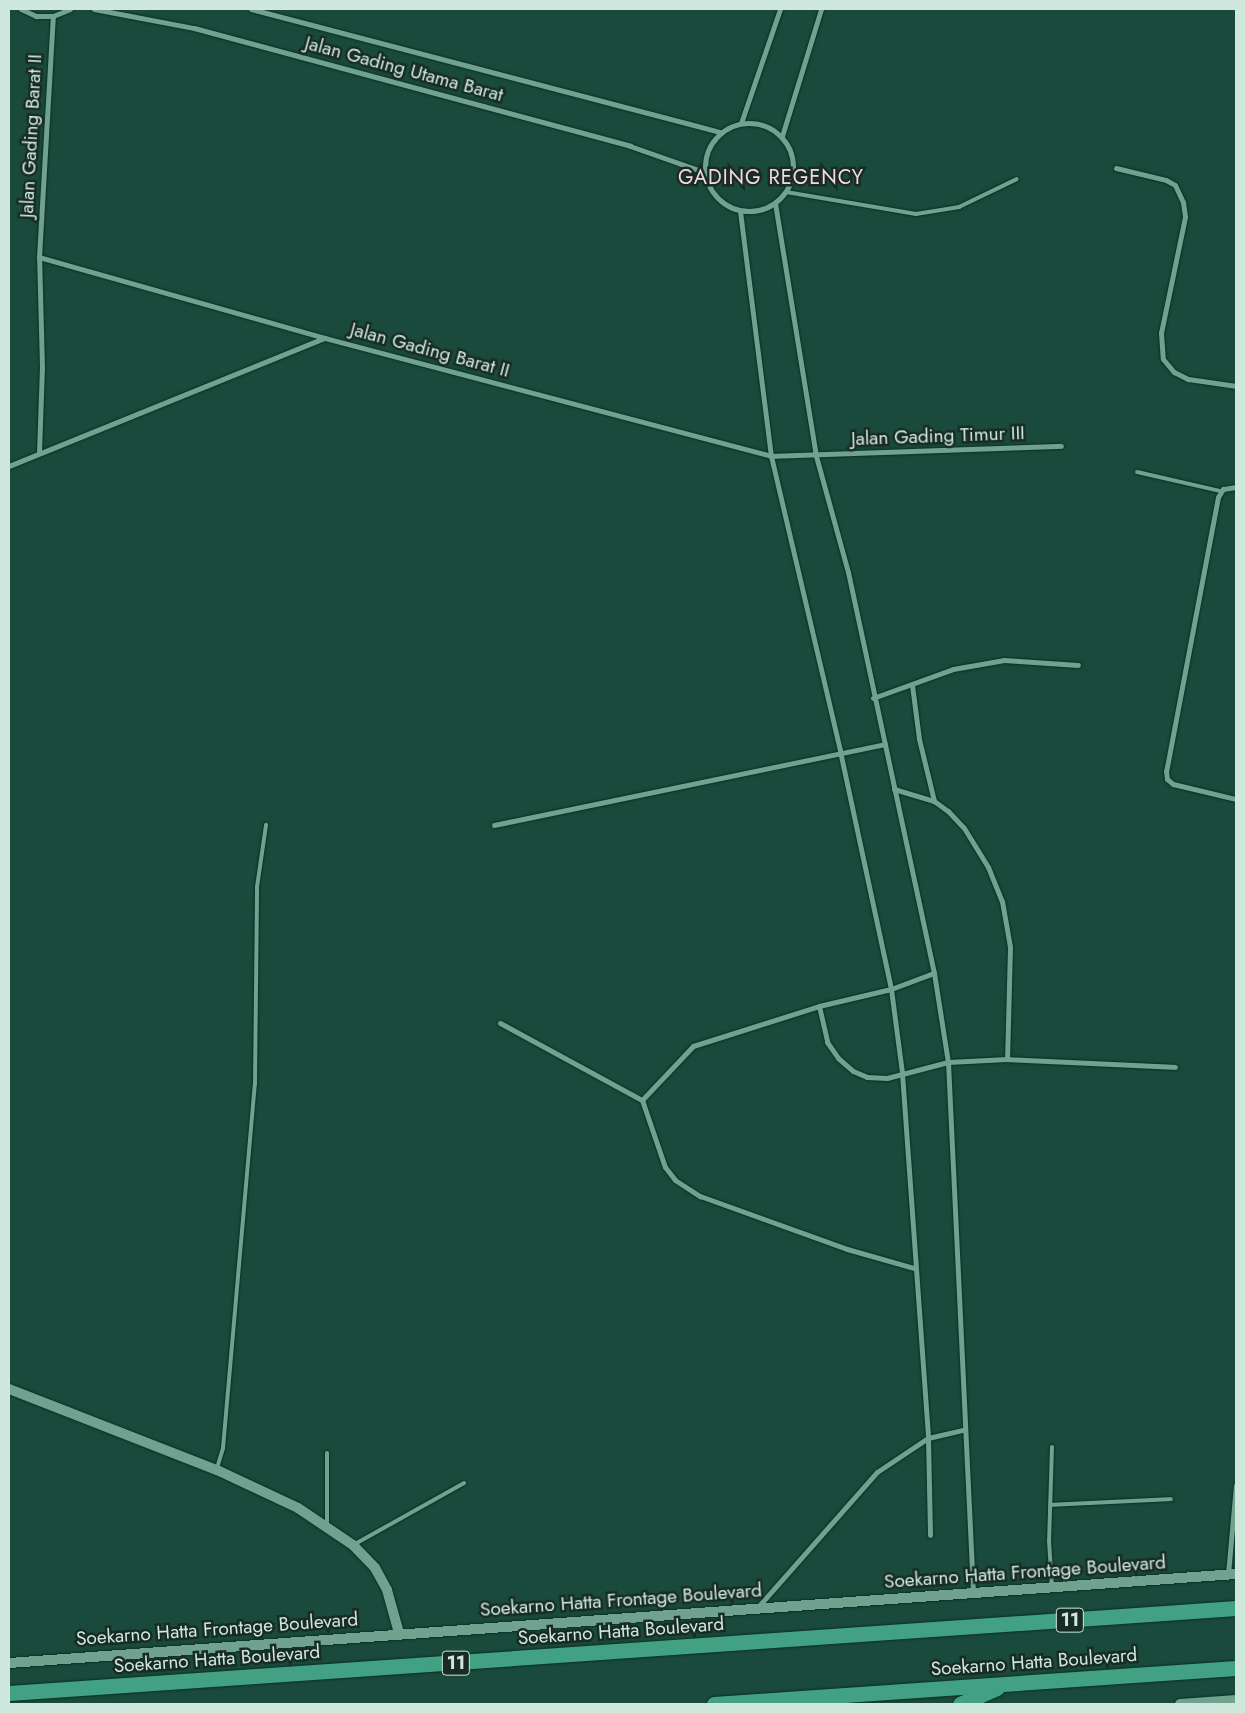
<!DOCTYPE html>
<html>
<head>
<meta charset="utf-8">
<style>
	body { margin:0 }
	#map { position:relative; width:1245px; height:1713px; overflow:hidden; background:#1a4a3b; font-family:Jost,sans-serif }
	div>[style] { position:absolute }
	.roads { filter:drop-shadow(0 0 1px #092e23) drop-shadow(0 0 1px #092e23) }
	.lane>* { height:4px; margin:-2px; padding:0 2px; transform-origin:2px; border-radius:2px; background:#71a18f }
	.street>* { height:5px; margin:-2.5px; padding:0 2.5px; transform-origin:2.5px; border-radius:2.5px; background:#71a18f }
	.street>.ring { margin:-2.5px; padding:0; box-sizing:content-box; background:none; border:5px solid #71a18f; border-radius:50% }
	.secondary>* { height:10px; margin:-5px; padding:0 5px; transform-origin:5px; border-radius:5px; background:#71a18f }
	.highway>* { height:15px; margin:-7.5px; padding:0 7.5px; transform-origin:7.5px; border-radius:7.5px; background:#42a183 }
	span { translate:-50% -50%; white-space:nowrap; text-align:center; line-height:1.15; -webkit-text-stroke:5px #182c25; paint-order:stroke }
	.shield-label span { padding:1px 4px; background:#182c25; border:1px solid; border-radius:4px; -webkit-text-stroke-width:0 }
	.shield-label { font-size:18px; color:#cfe8de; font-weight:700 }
	.street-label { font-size:19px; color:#cfe8de }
	.neighbourhood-label { font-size:20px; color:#f7d7e6; letter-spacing:1px }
	.frame { position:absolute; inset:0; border:10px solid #cfe8de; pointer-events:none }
</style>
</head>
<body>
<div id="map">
	<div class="roads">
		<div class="lane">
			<div style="left:786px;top:192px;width:132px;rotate:9.6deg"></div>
			<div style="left:916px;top:214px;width:44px;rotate:-9.2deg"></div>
			<div style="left:959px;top:207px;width:64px;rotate:-25.8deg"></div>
			<div style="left:1137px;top:472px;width:85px;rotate:12.9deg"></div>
			<div style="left:1052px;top:1447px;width:94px;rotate:91.8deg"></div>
			<div style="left:1049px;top:1541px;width:46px;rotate:86.3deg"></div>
			<div style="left:217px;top:1468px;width:21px;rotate:-73deg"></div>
			<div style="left:223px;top:1448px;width:365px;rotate:-85deg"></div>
			<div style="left:255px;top:1084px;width:197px;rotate:-89.4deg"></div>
			<div style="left:257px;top:887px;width:63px;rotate:-81.7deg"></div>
			<div style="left:1050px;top:1505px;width:121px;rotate:-2.8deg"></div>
			<div style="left:327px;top:1525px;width:72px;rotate:-90deg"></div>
			<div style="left:355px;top:1544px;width:125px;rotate:-29.2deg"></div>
		</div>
		<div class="street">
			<div style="left:21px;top:9px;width:17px;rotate:25deg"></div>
			<div style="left:36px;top:16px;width:17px"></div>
			<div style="left:53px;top:16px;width:18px;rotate:-22deg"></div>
			<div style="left:94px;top:9px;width:102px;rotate:10.8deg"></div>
			<div style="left:194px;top:28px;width:452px;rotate:15.1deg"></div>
			<div style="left:630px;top:146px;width:78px;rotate:19.4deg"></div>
			<div style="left:251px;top:9px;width:485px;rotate:14.7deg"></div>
			<div class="ring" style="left:705px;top:123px;width:83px;height:83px"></div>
			<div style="left:741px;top:123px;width:120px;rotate:-71.1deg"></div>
			<div style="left:782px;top:136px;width:133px;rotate:-72.9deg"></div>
			<div style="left:1116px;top:168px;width:51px;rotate:13.5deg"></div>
			<div style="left:1166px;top:180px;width:10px;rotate:29deg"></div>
			<div style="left:1175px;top:185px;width:19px;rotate:65deg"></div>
			<div style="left:1183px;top:202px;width:15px;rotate:82deg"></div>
			<div style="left:1185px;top:217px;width:118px;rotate:101.7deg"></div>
			<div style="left:1161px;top:333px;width:26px;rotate:86deg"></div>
			<div style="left:1163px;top:359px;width:17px;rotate:50deg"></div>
			<div style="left:1174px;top:372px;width:16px;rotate:27deg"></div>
			<div style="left:1188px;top:379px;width:49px;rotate:8.3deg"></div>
			<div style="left:775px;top:203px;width:256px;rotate:80.8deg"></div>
			<div style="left:816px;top:456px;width:120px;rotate:74.6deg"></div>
			<div style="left:848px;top:572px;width:410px;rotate:77.9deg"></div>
			<div style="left:934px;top:973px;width:90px;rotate:81.1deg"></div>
			<div style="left:948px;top:1062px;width:532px;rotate:87.3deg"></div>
			<div style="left:740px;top:211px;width:247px;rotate:82.8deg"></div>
			<div style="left:771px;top:456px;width:303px;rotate:76.8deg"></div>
			<div style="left:840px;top:751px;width:243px;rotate:77.9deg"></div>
			<div style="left:891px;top:989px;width:85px;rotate:82.5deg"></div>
			<div style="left:902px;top:1073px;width:366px;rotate:85.9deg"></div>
			<div style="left:928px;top:1438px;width:97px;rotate:88.8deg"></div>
			<div style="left:39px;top:257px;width:297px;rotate:15.8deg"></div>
			<div style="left:325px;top:338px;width:461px;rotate:14.8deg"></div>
			<div style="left:771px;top:456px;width:290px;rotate:-2deg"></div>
			<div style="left:39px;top:452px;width:84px;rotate:-88deg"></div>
			<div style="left:42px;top:368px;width:111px;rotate:-91.5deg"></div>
			<div style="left:39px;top:257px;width:241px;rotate:-86.7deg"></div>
			<div style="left:9px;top:466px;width:340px;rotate:-22.1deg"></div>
			<div style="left:1236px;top:487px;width:13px;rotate:171deg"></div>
			<div style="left:1223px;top:489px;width:9px;rotate:122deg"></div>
			<div style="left:1218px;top:497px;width:279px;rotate:100.7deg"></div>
			<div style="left:1166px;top:771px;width:8px;rotate:83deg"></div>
			<div style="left:1167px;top:779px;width:8px;rotate:40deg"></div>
			<div style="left:1173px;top:784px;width:65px;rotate:13.4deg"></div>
			<div style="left:912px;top:685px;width:54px;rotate:82.6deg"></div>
			<div style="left:919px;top:739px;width:64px;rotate:76.4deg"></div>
			<div style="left:873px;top:698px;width:85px;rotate:-19.9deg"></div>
			<div style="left:953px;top:669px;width:52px;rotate:-10deg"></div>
			<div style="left:1004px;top:660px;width:74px;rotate:3.9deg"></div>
			<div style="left:894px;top:789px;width:42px;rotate:16.7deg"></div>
			<div style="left:934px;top:801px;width:17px;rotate:36deg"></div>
			<div style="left:948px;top:811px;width:23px;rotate:47deg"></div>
			<div style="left:964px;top:828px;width:46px;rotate:58.4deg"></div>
			<div style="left:988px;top:867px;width:37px;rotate:68deg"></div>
			<div style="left:1002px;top:901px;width:47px;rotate:80.1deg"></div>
			<div style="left:1010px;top:947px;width:112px;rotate:91.5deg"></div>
			<div style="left:494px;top:825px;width:399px;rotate:-11.7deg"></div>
			<div style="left:819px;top:1006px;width:37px;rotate:77deg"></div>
			<div style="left:827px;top:1042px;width:19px;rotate:55deg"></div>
			<div style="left:838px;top:1058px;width:20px;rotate:41deg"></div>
			<div style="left:853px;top:1071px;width:15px;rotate:23deg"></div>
			<div style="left:867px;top:1077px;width:20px;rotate:3deg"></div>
			<div style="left:887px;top:1078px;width:63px;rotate:-14.7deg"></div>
			<div style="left:948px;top:1062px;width:59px;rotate:-2.9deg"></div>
			<div style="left:1007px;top:1059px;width:168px;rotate:2.7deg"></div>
			<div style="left:500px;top:1023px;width:162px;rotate:28.5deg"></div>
			<div style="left:642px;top:1100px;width:71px;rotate:71.1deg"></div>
			<div style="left:665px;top:1167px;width:16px;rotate:52deg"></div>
			<div style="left:675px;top:1180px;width:30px;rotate:33deg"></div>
			<div style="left:700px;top:1196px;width:156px;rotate:19.8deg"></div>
			<div style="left:847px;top:1249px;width:70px;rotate:15.8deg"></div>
			<div style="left:642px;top:1100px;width:74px;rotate:-46.6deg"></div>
			<div style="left:693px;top:1046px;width:132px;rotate:-17.6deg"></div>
			<div style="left:819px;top:1006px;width:74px;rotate:-13.3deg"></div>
			<div style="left:891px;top:989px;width:46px;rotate:-20.4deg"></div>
			<div style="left:1228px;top:1574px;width:89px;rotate:-84.9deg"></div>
			<div style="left:757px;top:1608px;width:181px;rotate:-48.6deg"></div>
			<div style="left:877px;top:1472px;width:61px;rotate:-33.7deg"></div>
			<div style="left:928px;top:1438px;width:37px;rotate:-13deg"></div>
		</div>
		<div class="secondary">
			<div style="left:9px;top:1389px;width:223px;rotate:21.3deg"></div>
			<div style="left:217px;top:1470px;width:89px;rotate:25.1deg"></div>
			<div style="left:298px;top:1508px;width:66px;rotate:33.9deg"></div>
			<div style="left:353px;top:1545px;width:32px;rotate:46deg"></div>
			<div style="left:375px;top:1568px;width:25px;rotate:61deg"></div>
			<div style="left:387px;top:1590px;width:45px;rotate:74.4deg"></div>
			<div style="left:9px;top:1663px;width:1230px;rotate:-4.15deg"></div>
			<div style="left:1180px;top:1704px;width:56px;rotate:-4.1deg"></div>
		</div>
		<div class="highway">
			<div style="left:9px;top:1693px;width:1230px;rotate:-3.96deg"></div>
			<div style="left:714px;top:1704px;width:523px;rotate:-3.95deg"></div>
			<div style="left:960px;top:1704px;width:40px;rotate:-23.4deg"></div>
		</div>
	</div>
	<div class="shield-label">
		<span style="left:1070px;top:1620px">11</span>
		<span style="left:456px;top:1663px">11</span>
	</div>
	<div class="street-label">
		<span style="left:404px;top:69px;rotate:15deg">Jalan Gading Utama Barat</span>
		<span style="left:31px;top:136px;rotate:-87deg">Jalan Gading Barat II</span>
		<span style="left:430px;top:350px;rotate:15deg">Jalan Gading Barat II</span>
		<span style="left:938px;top:436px;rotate:-2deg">Jalan Gading Timur III</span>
		<span style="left:1025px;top:1572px;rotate:-4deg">Soekarno Hatta Frontage Boulevard</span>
		<span style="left:621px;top:1600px;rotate:-4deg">Soekarno Hatta Frontage Boulevard</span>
		<span style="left:217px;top:1629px;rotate:-4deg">Soekarno Hatta Frontage Boulevard</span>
		<span style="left:621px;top:1631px;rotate:-4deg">Soekarno Hatta Boulevard</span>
		<span style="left:217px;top:1659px;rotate:-4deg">Soekarno Hatta Boulevard</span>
		<span style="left:1034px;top:1662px;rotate:-4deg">Soekarno Hatta Boulevard</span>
	</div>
	<div class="neighbourhood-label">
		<span style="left:771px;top:177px">GADING REGENCY</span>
	</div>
	<div class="frame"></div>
</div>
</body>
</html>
